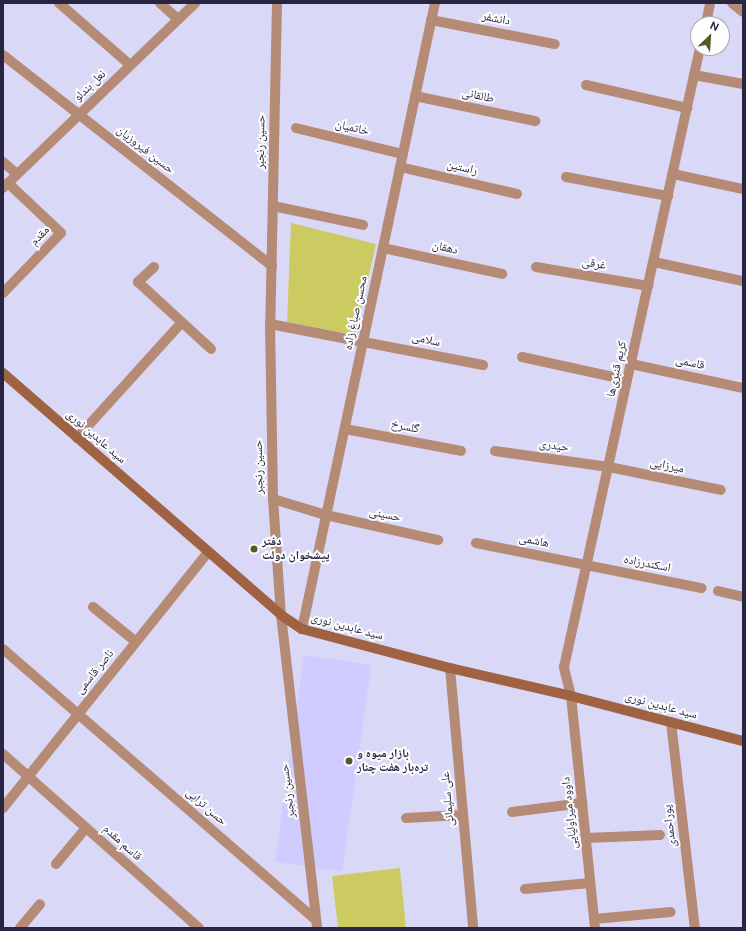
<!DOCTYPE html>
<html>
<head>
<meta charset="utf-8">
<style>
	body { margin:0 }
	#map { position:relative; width:746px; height:931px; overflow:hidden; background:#dad8f7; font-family:"DM Sans","Noto Naskh Arabic",sans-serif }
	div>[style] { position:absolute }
	.built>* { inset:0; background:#d0ccff; transform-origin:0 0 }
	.green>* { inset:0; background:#cccb62 }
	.minor>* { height:10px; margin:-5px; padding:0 5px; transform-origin:5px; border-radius:5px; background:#b58b75 }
	.tertiary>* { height:10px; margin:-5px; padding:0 5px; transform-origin:5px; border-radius:5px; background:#b58b75 }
	.secondary>* { height:10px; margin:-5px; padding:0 5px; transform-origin:5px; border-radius:5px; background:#9f6242 }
	.dots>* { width:11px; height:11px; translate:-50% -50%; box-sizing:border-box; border:2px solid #fdfdfd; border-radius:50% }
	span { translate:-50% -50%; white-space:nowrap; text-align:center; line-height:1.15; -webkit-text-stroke:4px #fdfdfd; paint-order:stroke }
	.street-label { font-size:12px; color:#282542 }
	.poi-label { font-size:12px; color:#282542; font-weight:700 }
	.left { translate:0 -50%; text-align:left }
	.frame { position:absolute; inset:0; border:4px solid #282542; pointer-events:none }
	.north { position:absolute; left:690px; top:16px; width:40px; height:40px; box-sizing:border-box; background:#fdfdfd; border:1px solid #a8a7b2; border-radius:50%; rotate:25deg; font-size:11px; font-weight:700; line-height:16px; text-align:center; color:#282542 }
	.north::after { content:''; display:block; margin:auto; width:14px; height:18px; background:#595925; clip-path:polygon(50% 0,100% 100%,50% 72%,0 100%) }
</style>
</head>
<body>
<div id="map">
	<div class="built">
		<div style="left:304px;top:655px;width:68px;height:209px;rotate:8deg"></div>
	</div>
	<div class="green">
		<div style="clip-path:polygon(291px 223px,376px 244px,355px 335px,287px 322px)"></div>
		<div style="clip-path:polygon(400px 868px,406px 928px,338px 928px,332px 876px)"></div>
	</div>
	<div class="minor">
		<div style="left:59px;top:3px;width:94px;rotate:41.1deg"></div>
		<div style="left:160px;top:3px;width:24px;rotate:42deg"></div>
		<div style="left:732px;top:3px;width:14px;rotate:39deg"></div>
		<div style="left:431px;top:20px;width:126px;rotate:11deg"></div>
		<div style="left:706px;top:24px;width:21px;rotate:-79deg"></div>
		<div style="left:3px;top:55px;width:342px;rotate:38.1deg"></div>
		<div style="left:694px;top:75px;width:50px;rotate:10.4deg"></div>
		<div style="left:586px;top:85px;width:104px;rotate:12.8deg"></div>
		<div style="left:415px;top:96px;width:123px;rotate:11.8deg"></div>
		<div style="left:296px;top:128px;width:110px;rotate:13.7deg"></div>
		<div style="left:3px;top:162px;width:18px;rotate:41deg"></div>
		<div style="left:400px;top:167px;width:120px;rotate:13deg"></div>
		<div style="left:673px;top:174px;width:72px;rotate:12.1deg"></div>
		<div style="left:566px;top:177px;width:104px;rotate:10.6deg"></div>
		<div style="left:3px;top:188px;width:267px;rotate:-43.9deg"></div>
		<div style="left:273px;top:206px;width:92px;rotate:11.9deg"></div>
		<div style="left:383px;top:248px;width:122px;rotate:12.3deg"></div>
		<div style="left:654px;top:262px;width:91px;rotate:12.1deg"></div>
		<div style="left:154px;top:267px;width:22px;rotate:137deg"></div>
		<div style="left:138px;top:282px;width:99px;rotate:42.5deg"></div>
		<div style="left:536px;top:267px;width:114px;rotate:9.6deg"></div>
		<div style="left:3px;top:293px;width:83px;rotate:-46deg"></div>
		<div style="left:61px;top:233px;width:73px;rotate:-136.7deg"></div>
		<div style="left:270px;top:324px;width:217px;rotate:10.9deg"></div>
		<div style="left:522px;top:357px;width:107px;rotate:12.4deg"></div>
		<div style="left:631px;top:364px;width:115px;rotate:12.1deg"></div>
		<div style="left:345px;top:429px;width:118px;rotate:10.7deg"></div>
		<div style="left:77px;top:438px;width:156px;rotate:-47.8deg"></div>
		<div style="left:495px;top:451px;width:115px;rotate:8deg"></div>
		<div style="left:609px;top:467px;width:114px;rotate:11.6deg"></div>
		<div style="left:273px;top:499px;width:55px;rotate:16.8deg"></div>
		<div style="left:326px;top:515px;width:115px;rotate:12.6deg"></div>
		<div style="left:476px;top:543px;width:230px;rotate:11.3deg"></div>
		<div style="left:718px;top:591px;width:26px;rotate:13deg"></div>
		<div style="left:93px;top:607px;width:55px;rotate:39.1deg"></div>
		<div style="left:302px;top:629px;width:640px;rotate:-78.01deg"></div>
		<div style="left:3px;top:649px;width:414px;rotate:40.9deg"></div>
		<div style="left:450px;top:668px;width:261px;rotate:84.9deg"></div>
		<div style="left:671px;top:722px;width:207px;rotate:83.4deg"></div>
		<div style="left:3px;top:754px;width:262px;rotate:41.6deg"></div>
		<div style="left:3px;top:808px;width:328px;rotate:-51.3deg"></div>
		<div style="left:512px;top:812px;width:71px;rotate:-7.3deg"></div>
		<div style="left:406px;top:818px;width:56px;rotate:-3.1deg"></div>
		<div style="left:586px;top:838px;width:74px;rotate:-2.3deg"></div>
		<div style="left:56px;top:864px;width:47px;rotate:-50.2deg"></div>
		<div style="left:525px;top:889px;width:65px;rotate:-5.3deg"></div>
		<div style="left:594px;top:919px;width:77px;rotate:-5.2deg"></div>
		<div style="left:20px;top:928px;width:31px;rotate:-50deg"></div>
		<div style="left:595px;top:928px;width:233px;rotate:-95.9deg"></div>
		<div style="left:571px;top:696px;width:30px;rotate:-104deg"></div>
		<div style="left:564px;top:667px;width:634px;rotate:-77.61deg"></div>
	</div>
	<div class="tertiary">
		<div style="left:277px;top:3px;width:321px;rotate:91.2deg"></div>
		<div style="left:270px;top:324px;width:175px;rotate:89deg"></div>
		<div style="left:273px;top:499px;width:116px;rotate:86.1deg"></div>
		<div style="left:281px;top:615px;width:315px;rotate:83.4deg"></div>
	</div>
	<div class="secondary">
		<div style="left:3px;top:373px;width:369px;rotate:41deg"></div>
		<div style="left:281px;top:615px;width:25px;rotate:34deg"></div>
		<div style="left:302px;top:629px;width:153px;rotate:14.8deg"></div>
		<div style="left:450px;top:668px;width:124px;rotate:13deg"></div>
		<div style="left:571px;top:696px;width:178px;rotate:14.7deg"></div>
	</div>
	<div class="dots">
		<div style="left:254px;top:549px;background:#595925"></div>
		<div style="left:349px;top:761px;background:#595925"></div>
	</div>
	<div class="street-label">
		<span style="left:496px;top:19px;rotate:11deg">دانشفر</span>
		<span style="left:90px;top:86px;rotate:-44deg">نعل بندلو</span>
		<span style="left:478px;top:96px;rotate:12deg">طالقانی</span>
		<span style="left:352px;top:128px;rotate:13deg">خاتمیان</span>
		<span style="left:261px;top:142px;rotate:-89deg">حسین رنجبر</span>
		<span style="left:145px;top:150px;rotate:38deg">حسین فیروزیان</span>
		<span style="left:462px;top:168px;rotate:13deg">راستین</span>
		<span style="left:40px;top:236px;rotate:-46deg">مقدم</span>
		<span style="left:445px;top:248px;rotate:12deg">دهقان</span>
		<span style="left:594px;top:264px;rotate:10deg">غرقی</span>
		<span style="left:356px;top:313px;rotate:-78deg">محسن صباغ زاده</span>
		<span style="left:426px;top:340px;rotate:12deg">سلامی</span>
		<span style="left:690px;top:363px;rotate:12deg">قاسمی</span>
		<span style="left:617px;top:369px;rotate:-78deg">کریم قنبری‌ها</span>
		<span style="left:405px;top:427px;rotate:11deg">گلسرخ</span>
		<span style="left:96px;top:437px;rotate:41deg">سید عابدین نوری</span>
		<span style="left:554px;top:446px;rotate:8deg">حیدری</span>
		<span style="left:667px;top:466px;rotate:12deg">میرزایی</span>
		<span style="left:259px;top:467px;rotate:-91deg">حسین رنجبر</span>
		<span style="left:385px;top:515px;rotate:12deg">حسینی</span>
		<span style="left:534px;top:541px;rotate:11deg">هاشمی</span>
		<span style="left:647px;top:564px;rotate:11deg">اسکندرزاده</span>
		<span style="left:347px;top:627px;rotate:15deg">سید عابدین نوری</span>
		<span style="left:95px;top:672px;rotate:-51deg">ناصر قاسمی</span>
		<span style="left:661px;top:706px;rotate:15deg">سید عابدین نوری</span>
		<span style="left:288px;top:791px;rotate:-97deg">حسین رنجبر</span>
		<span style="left:448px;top:799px;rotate:-95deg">علی سلیمانی</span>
		<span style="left:206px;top:807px;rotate:41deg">حسن ترابی</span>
		<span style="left:570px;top:813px;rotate:-96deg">داوود میراولیایی</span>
		<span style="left:670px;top:826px;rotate:-97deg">پوراحمدی</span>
		<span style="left:122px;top:843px;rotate:42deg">قاسم مقدم</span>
	</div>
	<div class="poi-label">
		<span class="left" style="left:262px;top:549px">دفتر<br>پیشخوان دولت</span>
		<span class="left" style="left:357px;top:761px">بازار میوه و<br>تره‌بار هفت چنار</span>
	</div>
	<div class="frame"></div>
	<div class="north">N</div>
</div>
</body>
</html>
